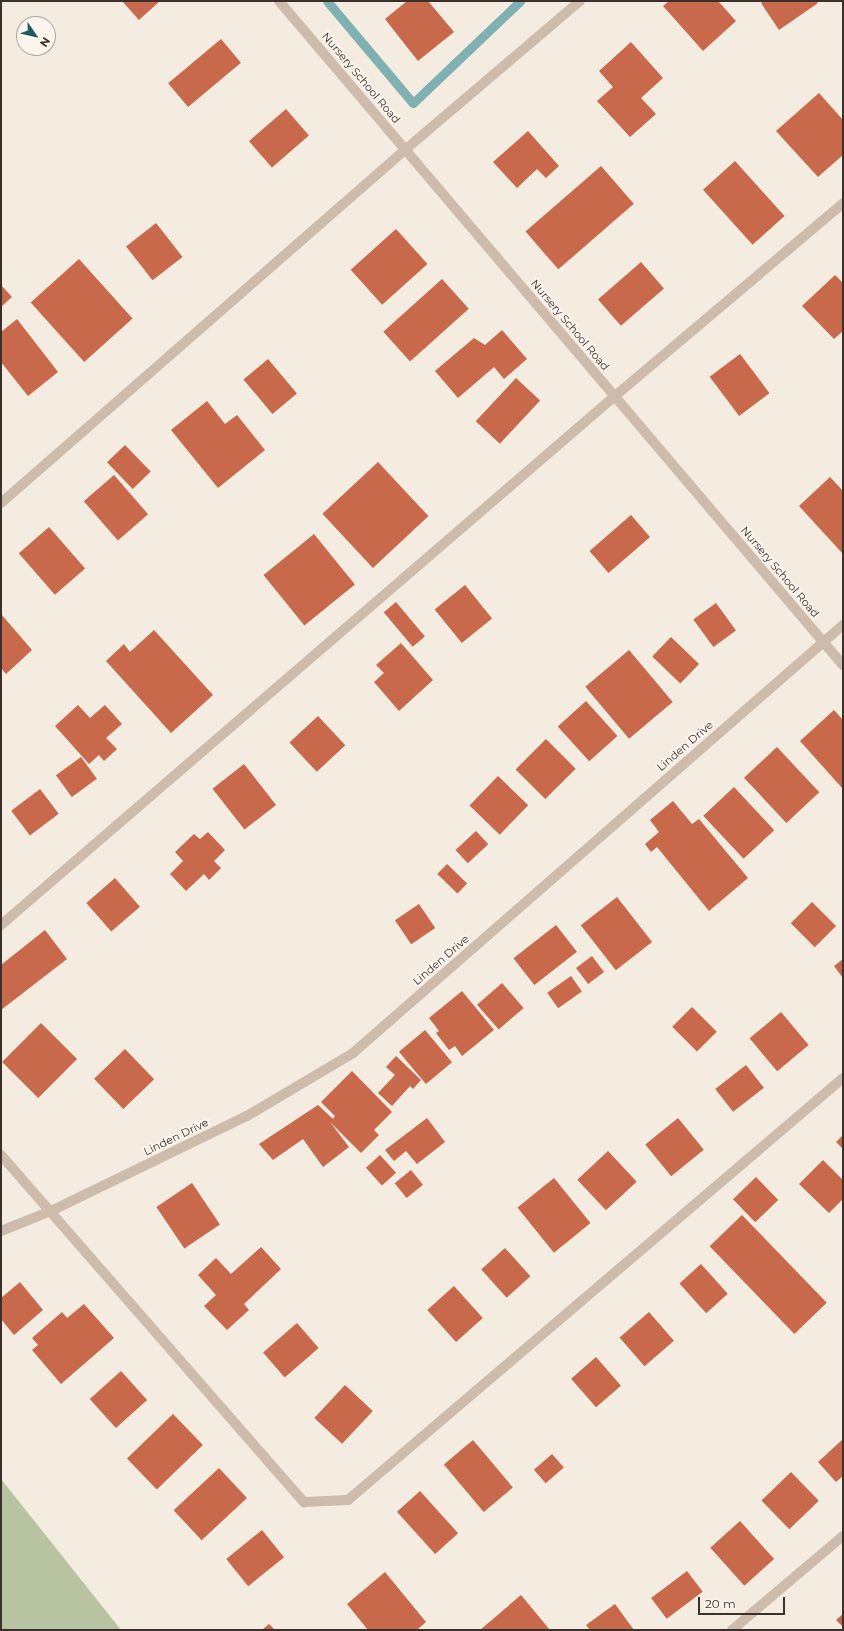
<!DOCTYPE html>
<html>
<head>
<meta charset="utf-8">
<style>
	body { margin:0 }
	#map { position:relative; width:844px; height:1631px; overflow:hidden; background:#f4ebe1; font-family:Montserrat,sans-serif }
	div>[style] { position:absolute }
	.green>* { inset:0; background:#b8c4a0 }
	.stream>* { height:9px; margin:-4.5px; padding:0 4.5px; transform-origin:4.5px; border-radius:4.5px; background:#7fb0b2 }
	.building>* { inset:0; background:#c8694b; transform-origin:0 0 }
	.minor>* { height:10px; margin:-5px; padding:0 5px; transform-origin:5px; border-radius:5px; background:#cdbbac }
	span { translate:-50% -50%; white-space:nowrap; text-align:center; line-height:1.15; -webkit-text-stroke:3.5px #fbf5ee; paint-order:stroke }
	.street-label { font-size:11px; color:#3b302b }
	.frame { position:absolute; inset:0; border:2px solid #3b302b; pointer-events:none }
	.north { position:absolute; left:16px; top:16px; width:40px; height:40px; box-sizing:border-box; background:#fbf5ee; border:1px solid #aea6a0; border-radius:50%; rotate:124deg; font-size:11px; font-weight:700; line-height:16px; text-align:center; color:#3b302b }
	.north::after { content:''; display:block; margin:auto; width:14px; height:18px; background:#1f5a5e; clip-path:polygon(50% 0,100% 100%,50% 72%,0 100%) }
	.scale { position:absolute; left:698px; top:1597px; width:87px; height:18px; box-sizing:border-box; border:2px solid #3b302b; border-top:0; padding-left:5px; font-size:12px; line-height:14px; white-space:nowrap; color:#3b302b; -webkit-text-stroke:3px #fbf5ee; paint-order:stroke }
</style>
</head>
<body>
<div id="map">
	<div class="green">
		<div style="clip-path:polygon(1px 1479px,121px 1630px,1px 1630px)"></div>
	</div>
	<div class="stream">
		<div style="left:327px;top:1px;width:133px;rotate:49.9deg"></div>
		<div style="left:413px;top:103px;width:148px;rotate:-43.6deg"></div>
	</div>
	<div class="building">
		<div style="clip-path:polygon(122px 1px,160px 1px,139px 20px)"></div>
		<div style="clip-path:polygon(407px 1px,428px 1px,454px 32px,418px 61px,385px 19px)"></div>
		<div style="clip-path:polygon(669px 1px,718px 1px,736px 21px,703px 51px,663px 6px)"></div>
		<div style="clip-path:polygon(764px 1px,816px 1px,818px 3px,779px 30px,761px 3px)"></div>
		<div style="left:221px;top:39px;width:31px;height:69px;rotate:50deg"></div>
		<div style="clip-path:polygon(631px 42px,663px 78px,641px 98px,656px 114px,630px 137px,597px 101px,613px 87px,599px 71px)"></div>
		<div style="clip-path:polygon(819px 93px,843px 120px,843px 155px,818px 177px,776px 131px)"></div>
		<div style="left:286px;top:109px;width:35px;height:49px;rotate:49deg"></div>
		<div style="clip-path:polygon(528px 131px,559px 166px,546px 178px,537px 169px,517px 188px,493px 162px)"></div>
		<div style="left:735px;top:161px;width:74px;height:43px;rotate:48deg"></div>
		<div style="left:601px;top:166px;width:50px;height:100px;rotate:49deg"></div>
		<div style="left:156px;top:223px;width:43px;height:38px;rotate:52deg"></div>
		<div style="left:396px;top:229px;width:47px;height:61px;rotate:48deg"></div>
		<div style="left:79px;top:259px;width:80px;height:65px;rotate:48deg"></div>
		<div style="left:641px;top:262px;width:35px;height:57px;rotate:49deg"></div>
		<div style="clip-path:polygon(835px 275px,843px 283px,843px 331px,834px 339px,802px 306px)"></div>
		<div style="left:442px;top:279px;width:40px;height:79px;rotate:48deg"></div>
		<div style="clip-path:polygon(1px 285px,12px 297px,1px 307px)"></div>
		<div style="clip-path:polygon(17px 319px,58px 372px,28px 396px,1px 362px,1px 332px)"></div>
		<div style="clip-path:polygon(502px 330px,527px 359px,504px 379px,494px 367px,458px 398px,435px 371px,474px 338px,485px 345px)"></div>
		<div style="left:740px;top:354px;width:49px;height:38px;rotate:53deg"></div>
		<div style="left:268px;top:359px;width:45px;height:32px;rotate:50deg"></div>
		<div style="left:516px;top:378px;width:33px;height:59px;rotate:43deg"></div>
		<div style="clip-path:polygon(207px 401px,225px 424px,237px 415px,265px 450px,218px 488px,171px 430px)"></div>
		<div style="left:125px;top:445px;width:37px;height:25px;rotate:46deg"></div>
		<div style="left:378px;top:462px;width:74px;height:76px;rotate:47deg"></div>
		<div style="left:114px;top:475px;width:52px;height:40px;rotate:49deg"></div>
		<div style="clip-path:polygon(830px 477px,843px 491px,843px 554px,799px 506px)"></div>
		<div style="left:631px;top:515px;width:29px;height:55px;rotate:49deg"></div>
		<div style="left:49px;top:527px;width:55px;height:40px;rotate:49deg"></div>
		<div style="left:314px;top:534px;width:65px;height:65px;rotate:51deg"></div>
		<div style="left:465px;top:585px;width:43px;height:39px;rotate:51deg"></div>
		<div style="left:396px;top:602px;width:45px;height:16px;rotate:50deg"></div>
		<div style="left:716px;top:603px;width:34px;height:28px;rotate:54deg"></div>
		<div style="clip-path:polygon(1px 614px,32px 650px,6px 674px,1px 668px)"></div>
		<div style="clip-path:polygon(154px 630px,213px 695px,171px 733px,106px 661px,124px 644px,130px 652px)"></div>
		<div style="left:671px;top:637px;width:39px;height:27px;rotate:44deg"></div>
		<div style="clip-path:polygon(401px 643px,433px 680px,399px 711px,374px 682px,384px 673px,376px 665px)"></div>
		<div style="left:629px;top:650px;width:68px;height:57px;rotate:50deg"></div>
		<div style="left:586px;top:701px;width:47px;height:38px;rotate:48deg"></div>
		<div style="clip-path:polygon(78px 705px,90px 718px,105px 705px,122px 724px,106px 738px,117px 749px,104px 761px,99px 755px,89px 764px,55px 726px)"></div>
		<div style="clip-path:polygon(834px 710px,843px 720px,843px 789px,800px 741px)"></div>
		<div style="left:318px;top:716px;width:40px;height:39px;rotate:47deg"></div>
		<div style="left:546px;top:739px;width:42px;height:43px;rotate:45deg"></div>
		<div style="left:777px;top:747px;width:62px;height:45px;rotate:47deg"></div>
		<div style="left:81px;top:757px;width:27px;height:31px;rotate:54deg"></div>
		<div style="left:244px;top:764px;width:52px;height:40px;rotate:52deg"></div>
		<div style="left:498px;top:776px;width:42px;height:41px;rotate:44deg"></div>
		<div style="left:734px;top:787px;width:59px;height:42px;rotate:47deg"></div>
		<div style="left:40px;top:789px;width:31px;height:36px;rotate:53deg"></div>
		<div style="clip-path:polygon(673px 801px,692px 824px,699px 819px,748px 878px,709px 911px,657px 847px,651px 852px,645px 844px,659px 832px,650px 820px)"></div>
		<div style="left:476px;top:831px;width:18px;height:28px;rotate:47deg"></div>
		<div style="clip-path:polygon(208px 832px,225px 850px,214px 861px,221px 868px,209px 880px,204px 874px,186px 891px,170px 874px,183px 861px,175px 852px,194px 834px,200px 839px)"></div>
		<div style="left:447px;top:864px;width:28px;height:14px;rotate:44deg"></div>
		<div style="left:115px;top:878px;width:38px;height:38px;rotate:49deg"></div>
		<div style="left:617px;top:897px;width:57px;height:46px;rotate:52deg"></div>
		<div style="left:812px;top:902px;width:34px;height:30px;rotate:45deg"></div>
		<div style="left:419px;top:904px;width:29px;height:29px;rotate:56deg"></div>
		<div style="left:556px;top:925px;width:34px;height:54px;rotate:52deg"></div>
		<div style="clip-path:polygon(45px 930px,67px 959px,1px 1010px,1px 965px)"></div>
		<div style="left:592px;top:956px;width:20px;height:20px;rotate:53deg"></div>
		<div style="clip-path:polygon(843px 959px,843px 978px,834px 966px)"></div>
		<div style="left:571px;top:976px;width:19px;height:29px;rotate:55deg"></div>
		<div style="left:502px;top:983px;width:33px;height:33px;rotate:49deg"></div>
		<div style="clip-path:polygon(462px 991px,494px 1030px,462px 1056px,455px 1046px,449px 1050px,436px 1033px,439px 1031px,429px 1018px)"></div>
		<div style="left:692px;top:1007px;width:35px;height:28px;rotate:45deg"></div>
		<div style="left:781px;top:1012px;width:43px;height:41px;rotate:50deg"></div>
		<div style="left:41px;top:1023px;width:51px;height:55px;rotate:45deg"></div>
		<div style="left:425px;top:1030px;width:42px;height:34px;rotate:50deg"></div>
		<div style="left:125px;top:1049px;width:42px;height:43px;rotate:46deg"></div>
		<div style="clip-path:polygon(396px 1056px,421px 1080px,413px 1089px,410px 1086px,392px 1106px,378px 1093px,395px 1075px,386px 1067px)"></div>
		<div style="left:746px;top:1065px;width:29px;height:39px;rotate:52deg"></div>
		<div style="clip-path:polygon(352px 1071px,392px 1112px,374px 1130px,379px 1135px,361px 1153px,330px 1122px,349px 1147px,323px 1167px,303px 1139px,273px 1160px,259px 1144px,318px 1105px,333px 1119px,335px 1116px,321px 1102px)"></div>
		<div style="clip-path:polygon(427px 1118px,445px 1142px,417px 1164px,406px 1151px,394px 1161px,385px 1150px)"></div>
		<div style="left:678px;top:1118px;width:41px;height:42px;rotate:51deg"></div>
		<div style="clip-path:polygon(843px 1135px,843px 1149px,836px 1142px)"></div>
		<div style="left:608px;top:1151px;width:42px;height:42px;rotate:47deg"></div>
		<div style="left:380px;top:1155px;width:24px;height:19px;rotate:48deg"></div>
		<div style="clip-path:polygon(823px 1160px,843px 1180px,843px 1199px,829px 1213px,799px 1184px)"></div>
		<div style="left:411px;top:1170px;width:19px;height:21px;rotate:51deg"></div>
		<div style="left:756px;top:1177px;width:32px;height:32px;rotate:46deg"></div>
		<div style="left:554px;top:1178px;width:58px;height:47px;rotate:51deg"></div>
		<div style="left:192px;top:1183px;width:50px;height:43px;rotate:56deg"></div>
		<div style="left:742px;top:1215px;width:122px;height:45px;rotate:46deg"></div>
		<div style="clip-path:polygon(261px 1247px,281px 1269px,244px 1304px,249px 1310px,227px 1330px,204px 1306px,216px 1295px,198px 1275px,216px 1258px,231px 1274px)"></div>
		<div style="left:505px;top:1248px;width:38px;height:32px;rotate:48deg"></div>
		<div style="left:701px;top:1264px;width:40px;height:29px;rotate:48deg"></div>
		<div style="clip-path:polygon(20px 1282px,43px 1310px,14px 1335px,1px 1319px,1px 1298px)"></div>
		<div style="left:454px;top:1286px;width:43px;height:36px;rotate:48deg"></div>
		<div style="clip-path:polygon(84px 1304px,114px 1338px,61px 1384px,32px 1350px,38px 1345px,32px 1338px,62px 1312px,67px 1318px)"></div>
		<div style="left:649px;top:1312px;width:38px;height:39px;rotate:49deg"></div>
		<div style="left:297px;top:1323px;width:33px;height:45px;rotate:49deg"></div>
		<div style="left:596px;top:1357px;width:38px;height:33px;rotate:49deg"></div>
		<div style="left:121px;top:1371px;width:39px;height:42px;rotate:48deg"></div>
		<div style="left:345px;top:1385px;width:38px;height:45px;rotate:43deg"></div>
		<div style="left:173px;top:1414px;width:43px;height:64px;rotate:46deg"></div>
		<div style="clip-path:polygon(843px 1439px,843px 1476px,836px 1482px,818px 1462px)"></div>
		<div style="left:473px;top:1440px;width:62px;height:38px;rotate:50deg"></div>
		<div style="left:552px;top:1454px;width:18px;height:24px;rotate:49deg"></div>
		<div style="left:219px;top:1468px;width:41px;height:62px;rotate:47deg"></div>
		<div style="left:791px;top:1472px;width:40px;height:41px;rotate:46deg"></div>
		<div style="left:420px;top:1491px;width:57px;height:31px;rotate:48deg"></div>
		<div style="left:740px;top:1521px;width:51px;height:40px;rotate:48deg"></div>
		<div style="left:262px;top:1530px;width:35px;height:46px;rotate:51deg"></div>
		<div style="left:687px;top:1571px;width:26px;height:45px;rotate:53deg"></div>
		<div style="clip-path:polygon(385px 1572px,426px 1622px,417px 1630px,368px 1630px,347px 1604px)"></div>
		<div style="clip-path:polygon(521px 1595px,550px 1630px,480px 1630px)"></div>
		<div style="clip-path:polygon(615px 1604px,634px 1630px,590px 1630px,586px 1625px)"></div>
		<div style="clip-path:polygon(843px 1614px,843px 1627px,836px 1620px)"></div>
		<div style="clip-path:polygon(269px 1624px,275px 1630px,262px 1630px)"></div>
	</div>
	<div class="minor">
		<div style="left:279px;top:1px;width:871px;rotate:49.66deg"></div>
		<div style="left:1px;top:503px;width:538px;rotate:-41.16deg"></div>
		<div style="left:406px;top:149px;width:228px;rotate:-40.4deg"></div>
		<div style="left:1px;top:925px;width:810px;rotate:-40.75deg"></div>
		<div style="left:615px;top:396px;width:299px;rotate:-40.2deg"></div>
		<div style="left:1px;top:1155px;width:461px;rotate:48.9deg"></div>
		<div style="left:304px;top:1502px;width:44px;rotate:-2.6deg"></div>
		<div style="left:348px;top:1500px;width:650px;rotate:-40.45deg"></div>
		<div style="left:1px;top:1231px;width:54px;rotate:-21.8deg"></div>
		<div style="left:51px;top:1211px;width:218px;rotate:-25.9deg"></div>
		<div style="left:247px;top:1116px;width:123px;rotate:-30.7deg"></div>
		<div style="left:353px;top:1053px;width:651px;rotate:-41.14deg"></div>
		<div style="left:732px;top:1630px;width:145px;rotate:-40.3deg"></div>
	</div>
	<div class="street-label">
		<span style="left:361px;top:78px;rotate:50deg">Nursery School Road</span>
		<span style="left:570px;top:325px;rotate:50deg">Nursery School Road</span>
		<span style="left:780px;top:572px;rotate:50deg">Nursery School Road</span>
		<span style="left:685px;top:746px;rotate:-41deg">Linden Drive</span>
		<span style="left:441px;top:960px;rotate:-41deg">Linden Drive</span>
		<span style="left:176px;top:1137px;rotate:-26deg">Linden Drive</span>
	</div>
	<div class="frame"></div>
	<div class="north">N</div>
	<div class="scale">20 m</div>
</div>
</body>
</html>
